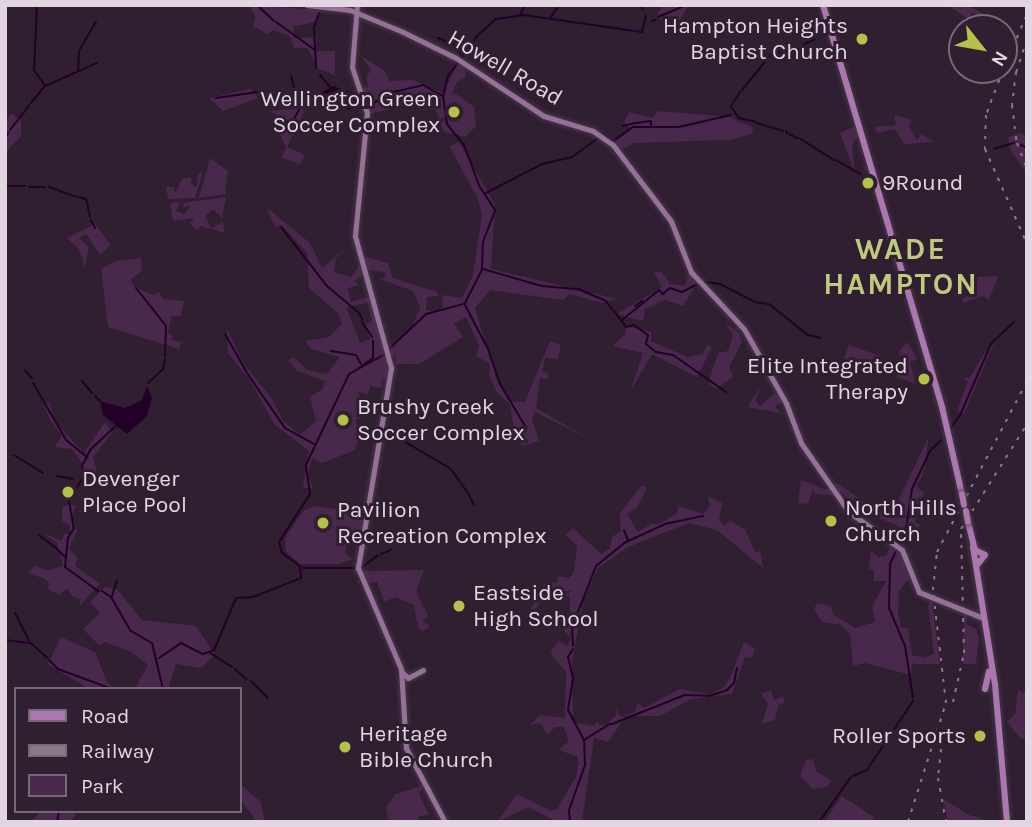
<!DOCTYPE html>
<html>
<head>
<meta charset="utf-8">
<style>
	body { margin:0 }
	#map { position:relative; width:1032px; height:827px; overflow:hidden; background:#301e31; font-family:Karla,sans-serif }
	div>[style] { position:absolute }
	.green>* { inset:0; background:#49294b }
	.water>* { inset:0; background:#230027 }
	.stream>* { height:2px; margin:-1px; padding:0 1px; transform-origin:1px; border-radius:1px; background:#230027 }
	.roads { filter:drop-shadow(0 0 2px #483949) drop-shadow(0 0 2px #483949) }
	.secondary>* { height:5px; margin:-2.5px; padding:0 2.5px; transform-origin:2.5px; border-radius:2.5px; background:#957097 }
	.primary>* { height:6px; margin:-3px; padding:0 3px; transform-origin:3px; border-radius:3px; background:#ac77af }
	.rail>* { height:2px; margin-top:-1px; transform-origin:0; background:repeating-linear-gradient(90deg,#887989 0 3.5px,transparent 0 10.5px) }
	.bridges { filter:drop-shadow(0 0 2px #483949) drop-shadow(0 0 2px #483949) }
	.primary-bridge>* { height:6px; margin:-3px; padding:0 3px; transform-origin:3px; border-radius:3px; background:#ac77af }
	.dots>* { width:19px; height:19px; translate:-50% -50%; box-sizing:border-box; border:4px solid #301e31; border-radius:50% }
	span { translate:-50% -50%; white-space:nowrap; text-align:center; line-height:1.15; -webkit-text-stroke:6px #301e31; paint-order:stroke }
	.poi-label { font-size:23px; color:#e2d6e3 }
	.right { translate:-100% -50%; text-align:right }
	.left { translate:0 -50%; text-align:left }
	.street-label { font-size:23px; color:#e2d6e3 }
	.district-label { font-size:30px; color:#c0ca7d; font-weight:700; letter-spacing:2px }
	.frame { position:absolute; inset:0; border:7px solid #e2d6e3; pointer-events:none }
	.legend { position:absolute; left:14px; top:687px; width:228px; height:126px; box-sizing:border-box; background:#301e31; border:2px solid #776878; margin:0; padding:9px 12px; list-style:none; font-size:21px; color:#e2d6e3 }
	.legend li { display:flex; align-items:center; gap:14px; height:35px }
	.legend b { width:35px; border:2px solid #776878 }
	.north { position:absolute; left:948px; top:14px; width:70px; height:70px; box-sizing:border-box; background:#301e31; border:2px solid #776878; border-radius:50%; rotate:121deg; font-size:19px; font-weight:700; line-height:28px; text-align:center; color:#e2d6e3 }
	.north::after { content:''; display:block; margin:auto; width:24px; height:32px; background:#b5c249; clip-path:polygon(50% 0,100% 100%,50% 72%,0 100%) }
</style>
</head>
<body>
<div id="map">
	<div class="green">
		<div style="clip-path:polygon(249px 5px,319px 10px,317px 22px,294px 26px,293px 38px,317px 37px,316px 51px,335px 51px,335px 74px,342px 78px,317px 68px,308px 48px,294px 48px,290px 36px,273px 30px,267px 34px,253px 26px,256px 18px)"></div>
		<div style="clip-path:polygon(663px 5px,689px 5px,678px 23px,669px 16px,664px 23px,657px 15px)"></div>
		<div style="clip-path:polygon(947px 5px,967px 5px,989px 17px,993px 28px,973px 12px,968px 19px)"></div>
		<div style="clip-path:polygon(361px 56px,385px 71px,389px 81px,413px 80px,443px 93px,462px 56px,466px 77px,457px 82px,451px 96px,455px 93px,474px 107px,476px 126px,465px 137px,444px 132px,432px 100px,369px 114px,362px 89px,368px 86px,366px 77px,371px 70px)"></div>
		<div style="clip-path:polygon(251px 89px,258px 98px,223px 111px,209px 98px)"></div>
		<div style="clip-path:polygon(295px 94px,304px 112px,287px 147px,305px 155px,300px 165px,282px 157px,286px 147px,280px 135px,282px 118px,270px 111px,294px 109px)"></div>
		<div style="clip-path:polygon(658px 111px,730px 117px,753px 128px,752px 134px,729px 140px,634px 143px,620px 150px,613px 143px,631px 130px,624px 122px,629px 112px,653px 118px)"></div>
		<div style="clip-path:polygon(11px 113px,21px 120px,21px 136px,5px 153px,5px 124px)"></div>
		<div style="clip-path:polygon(894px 115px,912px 120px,909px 126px,917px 140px,922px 134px,934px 142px,904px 144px,895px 129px,877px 133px,874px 127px,896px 125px)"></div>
		<div style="clip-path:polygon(856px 126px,858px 136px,852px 145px,855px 173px,840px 133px)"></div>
		<div style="clip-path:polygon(1020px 133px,1027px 135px,1027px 174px,1010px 149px,1008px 137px)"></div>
		<div style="clip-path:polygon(evenodd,459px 142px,495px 205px,491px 269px,617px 299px,603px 303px,569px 294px,563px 300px,490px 290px,475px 308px,498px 384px,512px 402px,525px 402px,550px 341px,561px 345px,558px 359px,545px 358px,542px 372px,548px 373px,548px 379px,540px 378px,536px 408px,589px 439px,535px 412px,532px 419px,539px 441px,522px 446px,515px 437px,510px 404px,497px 393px,489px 375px,490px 364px,476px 356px,479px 346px,466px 317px,454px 324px,463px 337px,419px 364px,396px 364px,395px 354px,387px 361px,388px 378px,383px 378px,381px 388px,370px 386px,368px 394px,358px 392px,366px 414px,356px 420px,360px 435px,355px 450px,322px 463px,312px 458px,308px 475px,313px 489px,303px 487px,309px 451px,274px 424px,250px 380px,228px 353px,227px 329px,243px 363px,272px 399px,283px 421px,300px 435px,316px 421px,310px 397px,323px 389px,325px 381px,297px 371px,288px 360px,294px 357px,307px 370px,327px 374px,340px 357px,311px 349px,305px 341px,329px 337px,342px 324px,339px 314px,309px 288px,307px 253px,282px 225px,275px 227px,267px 208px,310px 243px,322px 268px,347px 247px,336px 258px,334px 272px,351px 277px,360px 265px,363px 275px,354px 281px,359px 285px,348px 288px,351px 302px,369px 297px,382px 345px,390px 346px,412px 326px,420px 308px,413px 291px,380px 279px,386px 277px,384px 272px,368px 270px,362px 256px,388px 263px,393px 278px,437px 292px,438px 296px,427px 297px,426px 310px,436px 312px,443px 307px,442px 295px,462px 298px,473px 275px,482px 215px,478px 199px,449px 146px,459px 142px,368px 303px,372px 320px,365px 327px,370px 339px,360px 343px,346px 307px,368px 303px)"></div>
		<div style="clip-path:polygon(210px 158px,228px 171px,225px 194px,199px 198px)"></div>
		<div style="clip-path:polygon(203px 171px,195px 198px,168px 199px,166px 187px,174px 187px,175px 193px,183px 178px,191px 178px,191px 184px,197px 187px,198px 174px)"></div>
		<div style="clip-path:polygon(226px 197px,222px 218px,213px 209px,205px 216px,211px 228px,223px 222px,225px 233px,201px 226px,197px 230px,190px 224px,194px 218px,173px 221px,170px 203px,180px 202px,176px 211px,184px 214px,191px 206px,184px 207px,183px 203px)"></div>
		<div style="clip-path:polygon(95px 224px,111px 245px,100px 255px,86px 234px,79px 238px,89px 247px,85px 268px,79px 249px,67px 238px)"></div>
		<div style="clip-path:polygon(141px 258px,142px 271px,130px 280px,135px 287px,153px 295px,159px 292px,163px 299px,184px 301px,181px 316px,172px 316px,168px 333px,173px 336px,170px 340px,182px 342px,179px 349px,108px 327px,101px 269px,115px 261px)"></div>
		<div style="clip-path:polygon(654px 272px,662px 272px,670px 284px,685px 286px,689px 273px,698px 282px,683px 306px,665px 300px,645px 309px,643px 321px,617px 314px,662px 287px)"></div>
		<div style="clip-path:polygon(998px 276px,989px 300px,983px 296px,963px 303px,963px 298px,974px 294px,973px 277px)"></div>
		<div style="clip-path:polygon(724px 322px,739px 333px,742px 342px,729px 367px,733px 377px,716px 389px,709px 384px,710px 377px,718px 353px,728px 351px,733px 335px)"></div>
		<div style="clip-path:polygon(1013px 323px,993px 345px,964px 414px,957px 411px,968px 381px,962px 378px,970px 377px,991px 343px)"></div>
		<div style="clip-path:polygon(626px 326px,651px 332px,651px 341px,687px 357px,703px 354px,707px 345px,712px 347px,697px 377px,652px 354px,630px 392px,643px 353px,612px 346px,626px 334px)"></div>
		<div style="clip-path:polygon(907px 342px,918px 359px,910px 362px,914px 378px,920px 375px,924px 387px,897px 377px,896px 370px,904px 367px,899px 351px)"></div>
		<div style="clip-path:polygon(849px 345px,880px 356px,882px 367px,875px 361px,868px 370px,857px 358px,849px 363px,844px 359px)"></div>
		<div style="clip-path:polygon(34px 381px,45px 404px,50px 403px,55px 422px,84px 453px,105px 422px,112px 433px,93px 457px,97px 473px,83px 474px,82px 463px,72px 449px,55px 447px,62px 436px,51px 422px)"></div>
		<div style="clip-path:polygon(761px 385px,755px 401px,760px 406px,778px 391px,783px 401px,775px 406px,781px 413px,748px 407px)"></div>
		<div style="clip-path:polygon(929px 436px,923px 475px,916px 486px,924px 493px,918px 505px,912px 503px,910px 507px,918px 511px,915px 522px,920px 525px,916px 532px,916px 526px,906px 524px,899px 545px,909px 579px,899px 591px,898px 611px,901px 628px,908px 628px,912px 655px,924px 658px,934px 654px,928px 605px,932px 601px,940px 664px,912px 664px,911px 675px,865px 663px,853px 666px,850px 634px,841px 625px,822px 622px,814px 609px,817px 603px,831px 606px,833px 614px,855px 628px,875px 622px,872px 607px,886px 581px,874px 581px,874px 570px,869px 569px,871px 550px,878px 557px,886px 556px,899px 526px,861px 511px,833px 484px,839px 484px,871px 507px,900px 517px,904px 507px,899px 499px)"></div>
		<div style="clip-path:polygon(801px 480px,826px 490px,831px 486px,836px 495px,814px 494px,813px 488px,808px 504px,798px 503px)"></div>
		<div style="clip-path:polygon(642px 485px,647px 488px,637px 508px,627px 514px,638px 532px,651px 524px,659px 524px,676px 514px,679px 506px,703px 514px,710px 506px,708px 496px,722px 503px,719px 519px,724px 526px,730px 520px,745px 530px,756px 553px,760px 551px,763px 568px,717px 530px,689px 523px,628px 547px,598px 568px,583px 601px,572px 662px,573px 722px,593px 726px,598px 721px,599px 725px,606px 725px,616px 716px,616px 709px,621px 717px,635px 712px,637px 703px,644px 708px,680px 689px,710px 694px,723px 688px,730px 678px,744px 642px,755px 649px,752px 658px,745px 657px,732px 694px,691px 699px,660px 716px,626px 716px,608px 742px,594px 738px,582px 822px,557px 822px,528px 807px,497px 822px,517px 794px,551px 811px,557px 809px,576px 777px,578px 764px,578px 757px,559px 750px,569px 741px,564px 727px,555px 727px,547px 735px,541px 723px,530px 725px,540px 715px,565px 718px,566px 672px,550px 653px,558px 641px,568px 646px,571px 637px,564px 631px,570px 619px,570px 597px,550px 589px,530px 617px,524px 613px,529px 612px,546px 581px,557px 583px,558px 576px,569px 578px,574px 572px,577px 545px,565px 535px,573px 528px,601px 554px,610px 548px,612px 537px,621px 531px,620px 513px)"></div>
		<div style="clip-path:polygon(69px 504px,76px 506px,72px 516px,77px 530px,69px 549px,78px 558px,75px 566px,100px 584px,79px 606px,81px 599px,73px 597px,67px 588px,59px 595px,47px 588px,50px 584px,45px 579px,28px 573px,34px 566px,48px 570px,63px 566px,57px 543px,42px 532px,61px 541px,65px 533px,70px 535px,70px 525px,62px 521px,62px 508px)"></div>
		<div style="clip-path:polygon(316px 506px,365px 514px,359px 537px,348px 536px,345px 553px,353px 559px,338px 564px,300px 564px,286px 552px,285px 538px,304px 510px)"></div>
		<div style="clip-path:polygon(424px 570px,416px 592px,429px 617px,422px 620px,430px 626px,422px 632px,419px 627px,419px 633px,414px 605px,395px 597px,384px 602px,377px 582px,367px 583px,361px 571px)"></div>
		<div style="clip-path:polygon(105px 587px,117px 589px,142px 620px,196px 626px,215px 655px,201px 668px,176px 664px,168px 689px,135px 689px,148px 665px,131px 652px,105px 642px,99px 645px,83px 629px,100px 613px,90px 602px)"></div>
		<div style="clip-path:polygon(964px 612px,968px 615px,966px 624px,976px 629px,979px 638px,976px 664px,963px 664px)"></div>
		<div style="clip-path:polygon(61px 637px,95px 652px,107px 682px,115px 689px,89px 689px,48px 664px)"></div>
		<div style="clip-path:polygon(771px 690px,774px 700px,783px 696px,785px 702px,778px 706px,775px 720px,762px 724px,768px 704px,761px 694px)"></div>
		<div style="clip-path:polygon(1018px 690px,1027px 694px,1027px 737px,1021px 739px,1007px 722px,1015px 714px)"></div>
		<div style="clip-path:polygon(813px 759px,816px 771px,831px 781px,827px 787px,813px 789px,800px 776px,806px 760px)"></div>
		<div style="clip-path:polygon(240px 784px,261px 802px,265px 822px,257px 822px,240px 799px)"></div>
		<div style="clip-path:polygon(424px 785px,419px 794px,429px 814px,418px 817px,419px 822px,389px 822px,386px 807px,396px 794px)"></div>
		<div style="clip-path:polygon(842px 796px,874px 817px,872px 822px,824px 822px)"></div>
		<div style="clip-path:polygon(943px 799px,969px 815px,993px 822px,948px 822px)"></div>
		<div style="clip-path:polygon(40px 811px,76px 811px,77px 812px,70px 822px,13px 822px,34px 819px)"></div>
	</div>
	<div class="water">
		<div style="clip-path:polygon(333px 86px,356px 94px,359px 105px,349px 110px,330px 98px,331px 94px,321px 93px)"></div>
		<div style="clip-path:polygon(147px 386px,152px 398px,147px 416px,127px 434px,103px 415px,100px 401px,125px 408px,142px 400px)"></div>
	</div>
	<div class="stream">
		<div style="left:37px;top:5px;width:65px;rotate:92.6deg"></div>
		<div style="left:34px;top:70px;width:19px;rotate:55deg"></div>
		<div style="left:257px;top:5px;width:23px;rotate:43deg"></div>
		<div style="left:641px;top:5px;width:5px;rotate:68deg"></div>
		<div style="left:520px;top:15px;width:11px;rotate:-63deg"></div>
		<div style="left:658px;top:17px;width:30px;rotate:-23deg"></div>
		<div style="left:550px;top:18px;width:16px;rotate:-55deg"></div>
		<div style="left:652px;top:21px;width:3px;rotate:-18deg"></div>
		<div style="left:276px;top:22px;width:48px;rotate:35.7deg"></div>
		<div style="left:314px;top:27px;width:15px;rotate:-70deg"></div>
		<div style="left:314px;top:29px;width:39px;rotate:87deg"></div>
		<div style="left:438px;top:38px;width:12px;rotate:20deg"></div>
		<div style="left:451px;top:43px;width:6px;rotate:31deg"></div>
		<div style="left:806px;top:43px;width:9px;rotate:-21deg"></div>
		<div style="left:802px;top:46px;width:4px;rotate:-34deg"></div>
		<div style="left:457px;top:49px;width:9px;rotate:58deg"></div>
		<div style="left:775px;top:53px;width:24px;rotate:-12deg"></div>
		<div style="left:78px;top:70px;width:19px;rotate:-87deg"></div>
		<div style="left:79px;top:51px;width:34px;rotate:-60deg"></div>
		<div style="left:320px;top:75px;width:16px;rotate:50deg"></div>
		<div style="left:742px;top:90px;width:48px;rotate:-51deg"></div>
		<div style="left:216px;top:98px;width:49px;rotate:-8.1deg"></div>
		<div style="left:367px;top:99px;width:9px;rotate:21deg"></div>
		<div style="left:375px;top:102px;width:17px;rotate:-33deg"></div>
		<div style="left:389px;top:93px;width:35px;rotate:-13deg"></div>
		<div style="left:423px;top:85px;width:23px;rotate:29deg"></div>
		<div style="left:31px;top:103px;width:22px;rotate:-51deg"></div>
		<div style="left:45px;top:86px;width:57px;rotate:-23.9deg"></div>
		<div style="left:731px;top:106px;width:17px;rotate:-57deg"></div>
		<div style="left:732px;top:108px;width:12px;rotate:55deg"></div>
		<div style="left:739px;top:118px;width:17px;rotate:13deg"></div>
		<div style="left:636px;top:123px;width:15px;rotate:-8deg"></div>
		<div style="left:651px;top:121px;width:6px;rotate:90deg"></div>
		<div style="left:757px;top:123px;width:27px;rotate:17deg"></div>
		<div style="left:290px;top:125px;width:17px;rotate:-59deg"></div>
		<div style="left:299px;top:110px;width:35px;rotate:-103deg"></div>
		<div style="left:623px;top:126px;width:12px;rotate:-14deg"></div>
		<div style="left:10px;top:130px;width:31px;rotate:-52deg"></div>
		<div style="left:786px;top:131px;width:2px;rotate:63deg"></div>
		<div style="left:603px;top:133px;width:13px;rotate:39deg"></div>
		<div style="left:613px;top:141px;width:24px;rotate:-35deg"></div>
		<div style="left:633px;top:127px;width:46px"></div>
		<div style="left:679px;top:127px;width:53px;rotate:-13deg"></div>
		<div style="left:789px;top:134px;width:9px;rotate:27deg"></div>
		<div style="left:799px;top:138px;width:41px;rotate:32.2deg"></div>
		<div style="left:5px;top:139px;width:7px;rotate:-63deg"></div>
		<div style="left:1021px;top:145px;width:7px;rotate:27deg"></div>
		<div style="left:994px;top:149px;width:21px;rotate:-17deg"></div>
		<div style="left:836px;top:160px;width:28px;rotate:30deg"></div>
		<div style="left:5px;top:186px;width:20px"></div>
		<div style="left:29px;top:187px;width:16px"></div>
		<div style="left:49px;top:187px;width:29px;rotate:20deg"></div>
		<div style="left:486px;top:193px;width:63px;rotate:-27.4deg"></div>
		<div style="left:542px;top:164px;width:31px;rotate:-13deg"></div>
		<div style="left:572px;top:157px;width:32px;rotate:-36deg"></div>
		<div style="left:79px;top:197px;width:7px;rotate:16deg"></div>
		<div style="left:86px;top:199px;width:18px;rotate:77deg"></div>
		<div style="left:91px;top:220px;width:9px;rotate:63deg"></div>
		<div style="left:281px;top:227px;width:75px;rotate:52.1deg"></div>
		<div style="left:327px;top:286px;width:40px;rotate:40deg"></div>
		<div style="left:483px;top:269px;width:61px;rotate:16.1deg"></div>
		<div style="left:542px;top:286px;width:36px;rotate:5deg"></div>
		<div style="left:578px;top:289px;width:30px;rotate:23deg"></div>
		<div style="left:606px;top:301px;width:10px;rotate:53deg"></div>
		<div style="left:705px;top:282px;width:15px;rotate:8deg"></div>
		<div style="left:720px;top:284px;width:37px;rotate:27deg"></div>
		<div style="left:136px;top:288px;width:48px;rotate:51.7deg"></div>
		<div style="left:166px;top:326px;width:30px;rotate:92deg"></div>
		<div style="left:755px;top:302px;width:12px;rotate:9deg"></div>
		<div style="left:465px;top:303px;width:38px;rotate:-63deg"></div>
		<div style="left:482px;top:269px;width:27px;rotate:-88deg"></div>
		<div style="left:483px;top:242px;width:34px;rotate:-69deg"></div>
		<div style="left:495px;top:210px;width:30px;rotate:-123deg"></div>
		<div style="left:479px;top:185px;width:43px;rotate:-110.6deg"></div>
		<div style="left:464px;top:145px;width:27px;rotate:-129deg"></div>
		<div style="left:447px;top:124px;width:27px;rotate:-98deg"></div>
		<div style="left:443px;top:97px;width:22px;rotate:-77deg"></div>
		<div style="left:448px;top:76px;width:51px;rotate:-53.8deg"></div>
		<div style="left:478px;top:35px;width:24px;rotate:-42deg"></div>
		<div style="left:496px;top:19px;width:28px;rotate:-8deg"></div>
		<div style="left:524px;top:15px;width:119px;rotate:8.2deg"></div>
		<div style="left:642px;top:32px;width:17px;rotate:-77deg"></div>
		<div style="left:769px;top:304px;width:50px;rotate:38.5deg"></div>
		<div style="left:808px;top:335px;width:13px;rotate:13deg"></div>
		<div style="left:465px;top:305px;width:50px;rotate:62.4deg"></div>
		<div style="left:488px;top:349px;width:37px;rotate:71deg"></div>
		<div style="left:500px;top:384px;width:49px;rotate:59.2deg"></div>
		<div style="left:635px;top:306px;width:9px;rotate:-36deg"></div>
		<div style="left:614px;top:311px;width:20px;rotate:53deg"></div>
		<div style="left:626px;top:327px;width:8px;rotate:-14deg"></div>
		<div style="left:634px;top:325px;width:17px;rotate:36deg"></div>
		<div style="left:648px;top:335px;width:9px;rotate:103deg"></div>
		<div style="left:646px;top:344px;width:13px;rotate:39deg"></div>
		<div style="left:656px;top:352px;width:17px;rotate:10deg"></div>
		<div style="left:673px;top:355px;width:65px;rotate:34.9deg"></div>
		<div style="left:359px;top:313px;width:4px;rotate:63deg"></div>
		<div style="left:362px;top:318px;width:2px;rotate:90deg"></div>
		<div style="left:622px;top:320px;width:48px;rotate:-39deg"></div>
		<div style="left:659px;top:290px;width:6px;rotate:45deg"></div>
		<div style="left:663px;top:294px;width:9px;rotate:-41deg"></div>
		<div style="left:670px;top:288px;width:13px;rotate:18deg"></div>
		<div style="left:682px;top:292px;width:16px;rotate:-27deg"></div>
		<div style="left:362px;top:322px;width:18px;rotate:56deg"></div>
		<div style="left:225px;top:334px;width:43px;rotate:60.4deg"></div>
		<div style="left:388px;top:350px;width:52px;rotate:-43.5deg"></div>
		<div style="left:426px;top:314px;width:39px;rotate:-15deg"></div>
		<div style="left:331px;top:351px;width:25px;rotate:9deg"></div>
		<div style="left:356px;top:355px;width:10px;rotate:61deg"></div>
		<div style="left:359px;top:368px;width:17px;rotate:-36deg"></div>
		<div style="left:373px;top:358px;width:17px;rotate:-90deg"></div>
		<div style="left:25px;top:370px;width:11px;rotate:52deg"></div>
		<div style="left:247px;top:373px;width:67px;rotate:55.4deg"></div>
		<div style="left:285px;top:428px;width:33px;rotate:29deg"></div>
		<div style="left:82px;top:381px;width:16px;rotate:50deg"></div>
		<div style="left:33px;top:383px;width:66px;rotate:59.9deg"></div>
		<div style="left:66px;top:440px;width:28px;rotate:39deg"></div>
		<div style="left:148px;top:383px;width:21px;rotate:-43deg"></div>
		<div style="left:163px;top:369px;width:10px;rotate:-79deg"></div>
		<div style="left:95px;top:396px;width:7px;rotate:45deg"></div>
		<div style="left:961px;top:413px;width:75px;rotate:-66.5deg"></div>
		<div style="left:991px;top:344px;width:32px;rotate:-44deg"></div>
		<div style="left:951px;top:428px;width:16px;rotate:-55deg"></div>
		<div style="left:390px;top:436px;width:9px;rotate:21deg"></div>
		<div style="left:402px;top:440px;width:57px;rotate:30.6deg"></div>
		<div style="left:451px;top:469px;width:32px;rotate:55deg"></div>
		<div style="left:14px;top:455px;width:34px;rotate:32deg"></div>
		<div style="left:84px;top:475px;width:9px;rotate:-103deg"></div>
		<div style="left:82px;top:466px;width:18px;rotate:-63deg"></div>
		<div style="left:90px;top:450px;width:35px;rotate:-43deg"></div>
		<div style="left:57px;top:476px;width:16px;rotate:11deg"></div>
		<div style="left:83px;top:477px;width:28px;rotate:120deg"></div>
		<div style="left:69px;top:501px;width:27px;rotate:80deg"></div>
		<div style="left:74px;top:528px;width:12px;rotate:121deg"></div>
		<div style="left:68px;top:538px;width:29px;rotate:96deg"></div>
		<div style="left:65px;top:567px;width:41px;rotate:36deg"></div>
		<div style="left:470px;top:497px;width:9px;rotate:63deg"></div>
		<div style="left:624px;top:530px;width:11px;rotate:68deg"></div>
		<div style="left:39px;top:535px;width:18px;rotate:38deg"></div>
		<div style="left:54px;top:546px;width:17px;rotate:45deg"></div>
		<div style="left:381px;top:554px;width:11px;rotate:-22deg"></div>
		<div style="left:303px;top:568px;width:51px"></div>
		<div style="left:361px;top:568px;width:21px;rotate:-37deg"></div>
		<div style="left:102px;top:591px;width:11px;rotate:34deg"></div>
		<div style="left:111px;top:597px;width:39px;rotate:60deg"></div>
		<div style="left:131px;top:631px;width:24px;rotate:30deg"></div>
		<div style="left:152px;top:643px;width:47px;rotate:76.6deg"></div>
		<div style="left:112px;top:596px;width:16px;rotate:-72deg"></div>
		<div style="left:15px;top:613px;width:31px;rotate:63deg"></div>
		<div style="left:5px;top:640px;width:26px;rotate:7deg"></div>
		<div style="left:31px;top:643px;width:22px;rotate:43deg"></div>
		<div style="left:573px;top:646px;width:19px;rotate:-93deg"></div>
		<div style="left:572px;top:627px;width:66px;rotate:-68.5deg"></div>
		<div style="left:596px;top:566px;width:36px;rotate:-39deg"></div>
		<div style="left:624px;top:543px;width:45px;rotate:-24.9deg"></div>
		<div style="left:665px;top:524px;width:39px;rotate:-12deg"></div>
		<div style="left:210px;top:653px;width:26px;rotate:32deg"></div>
		<div style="left:159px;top:658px;width:27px;rotate:-34deg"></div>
		<div style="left:181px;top:643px;width:25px;rotate:27deg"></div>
		<div style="left:203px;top:654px;width:12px;rotate:-20deg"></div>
		<div style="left:214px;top:650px;width:56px;rotate:-67.1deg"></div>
		<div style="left:236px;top:598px;width:17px;rotate:-3deg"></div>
		<div style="left:253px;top:597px;width:52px;rotate:-21.6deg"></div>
		<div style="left:301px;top:578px;width:12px;rotate:-95deg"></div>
		<div style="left:300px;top:566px;width:22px;rotate:-144deg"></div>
		<div style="left:282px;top:553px;width:11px;rotate:-105deg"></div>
		<div style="left:279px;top:542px;width:57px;rotate:-57.1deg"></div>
		<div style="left:310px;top:494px;width:29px;rotate:-98deg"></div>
		<div style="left:306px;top:465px;width:101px;rotate:-64.7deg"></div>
		<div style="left:349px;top:374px;width:41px;rotate:-29.1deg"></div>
		<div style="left:49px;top:660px;width:13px;rotate:45deg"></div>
		<div style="left:58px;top:669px;width:58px;rotate:20.3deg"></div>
		<div style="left:235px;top:669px;width:15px;rotate:42deg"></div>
		<div style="left:251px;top:681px;width:24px;rotate:45deg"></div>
		<div style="left:913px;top:698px;width:53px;rotate:-98.7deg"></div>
		<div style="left:905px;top:646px;width:41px;rotate:-112.8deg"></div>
		<div style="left:889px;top:608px;width:44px;rotate:-88.7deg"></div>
		<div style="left:890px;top:564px;width:38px;rotate:-65deg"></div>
		<div style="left:906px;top:529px;width:40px;rotate:-81.5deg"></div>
		<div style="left:912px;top:489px;width:42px;rotate:-64.7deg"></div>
		<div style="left:930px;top:451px;width:16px;rotate:-45deg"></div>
		<div style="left:612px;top:724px;width:79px;rotate:-21.7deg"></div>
		<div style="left:685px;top:695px;width:24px;rotate:2deg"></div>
		<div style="left:709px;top:696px;width:19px;rotate:-18deg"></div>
		<div style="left:727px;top:690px;width:10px;rotate:-45deg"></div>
		<div style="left:734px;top:683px;width:15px;rotate:-79deg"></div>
		<div style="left:584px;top:740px;width:31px;rotate:-32deg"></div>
		<div style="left:877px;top:755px;width:65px;rotate:-56.3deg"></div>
		<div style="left:853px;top:776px;width:15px;rotate:-23deg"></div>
		<div style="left:867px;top:770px;width:17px;rotate:-57deg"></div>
		<div style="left:7px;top:822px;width:16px"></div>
		<div style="left:57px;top:822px;width:11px;rotate:-80deg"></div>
		<div style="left:570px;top:822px;width:12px;rotate:-95deg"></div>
		<div style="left:569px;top:810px;width:48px;rotate:-70.4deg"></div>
		<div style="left:585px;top:765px;width:25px;rotate:-92deg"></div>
		<div style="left:584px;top:740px;width:34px;rotate:-118deg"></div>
		<div style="left:568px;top:710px;width:32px;rotate:-81deg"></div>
		<div style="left:573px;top:678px;width:22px;rotate:-103deg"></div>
		<div style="left:568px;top:657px;width:9px;rotate:-58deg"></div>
		<div style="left:819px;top:822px;width:55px;rotate:-54.6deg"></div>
	</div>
	<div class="roads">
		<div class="secondary">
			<div style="left:307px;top:5px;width:43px;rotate:6.6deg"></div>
			<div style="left:350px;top:10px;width:57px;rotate:22.5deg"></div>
			<div style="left:403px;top:32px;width:59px;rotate:26.1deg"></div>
			<div style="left:456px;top:58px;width:105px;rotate:33.4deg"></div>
			<div style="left:544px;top:116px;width:51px;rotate:17deg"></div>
			<div style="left:593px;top:131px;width:24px;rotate:35deg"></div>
			<div style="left:613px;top:145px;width:96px;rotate:52.7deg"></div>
			<div style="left:671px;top:221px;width:55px;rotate:68.6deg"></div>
			<div style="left:691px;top:272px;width:78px;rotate:47.1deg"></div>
			<div style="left:744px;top:329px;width:85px;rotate:60.4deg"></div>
			<div style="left:786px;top:403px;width:43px;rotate:69.4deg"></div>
			<div style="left:801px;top:443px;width:84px;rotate:55.2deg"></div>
			<div style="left:849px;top:512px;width:65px;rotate:35.6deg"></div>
			<div style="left:902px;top:550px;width:45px;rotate:68deg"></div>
			<div style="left:919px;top:592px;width:69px;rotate:22.1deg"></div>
			<div style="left:357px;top:5px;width:62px;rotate:94.6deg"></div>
			<div style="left:352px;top:67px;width:48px;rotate:71.9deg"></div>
			<div style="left:367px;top:113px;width:124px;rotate:95.6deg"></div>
			<div style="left:355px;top:236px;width:137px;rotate:74.7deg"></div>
			<div style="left:391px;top:368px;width:203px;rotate:99.4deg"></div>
			<div style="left:358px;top:568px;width:110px;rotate:66.9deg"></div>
			<div style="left:401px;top:669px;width:79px;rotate:86.4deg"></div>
			<div style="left:406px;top:748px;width:84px;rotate:62.2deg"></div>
			<div style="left:403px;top:673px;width:7px;rotate:45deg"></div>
			<div style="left:408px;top:678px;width:17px;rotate:-28deg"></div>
		</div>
		<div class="primary">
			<div style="left:823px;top:5px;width:419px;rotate:73.5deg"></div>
			<div style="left:942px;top:407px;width:89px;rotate:77.1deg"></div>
			<div style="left:968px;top:522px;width:29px;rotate:76deg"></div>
			<div style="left:973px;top:547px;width:139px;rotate:80.9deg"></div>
			<div style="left:995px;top:684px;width:139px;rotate:85deg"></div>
			<div style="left:975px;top:550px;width:11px;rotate:27deg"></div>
			<div style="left:985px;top:555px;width:11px;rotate:128deg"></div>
			<div style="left:985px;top:689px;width:18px;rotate:-77deg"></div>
		</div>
	</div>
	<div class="rail">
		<div style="left:1027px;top:39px;width:35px;rotate:108deg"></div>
		<div style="left:1016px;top:72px;width:33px;rotate:97deg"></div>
		<div style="left:1012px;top:105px;width:38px;rotate:83deg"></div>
		<div style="left:1017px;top:143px;width:28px;rotate:69deg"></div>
		<div style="left:1004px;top:67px;width:58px;rotate:-66.5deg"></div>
		<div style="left:1003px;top:70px;width:48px;rotate:110.7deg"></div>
		<div style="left:986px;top:115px;width:34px;rotate:92deg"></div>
		<div style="left:985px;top:149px;width:104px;rotate:66.1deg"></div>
		<div style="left:953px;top:702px;width:50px;rotate:-77.3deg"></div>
		<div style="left:964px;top:653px;width:124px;rotate:-91.4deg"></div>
		<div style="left:961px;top:529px;width:124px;rotate:-57.8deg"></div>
		<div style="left:941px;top:749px;width:29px;rotate:96deg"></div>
		<div style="left:938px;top:778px;width:45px;rotate:79.7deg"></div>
		<div style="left:908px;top:822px;width:125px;rotate:-72.3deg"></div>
		<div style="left:946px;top:703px;width:114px;rotate:-96.6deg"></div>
		<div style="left:933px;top:590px;width:38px;rotate:-84deg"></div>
		<div style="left:937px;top:552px;width:193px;rotate:-62.2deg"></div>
	</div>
	<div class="bridges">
		<div class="primary-bridge">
			<div style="left:962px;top:494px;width:11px;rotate:80deg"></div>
			<div style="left:966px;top:511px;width:11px;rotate:80deg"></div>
		</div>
	</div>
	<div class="dots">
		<div style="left:862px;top:39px;background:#b5c249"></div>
		<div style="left:454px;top:112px;background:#b5c249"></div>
		<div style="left:868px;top:183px;background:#b5c249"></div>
		<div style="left:924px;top:379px;background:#b5c249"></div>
		<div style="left:343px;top:420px;background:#b5c249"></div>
		<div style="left:68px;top:492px;background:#b5c249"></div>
		<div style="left:831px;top:521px;background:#b5c249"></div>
		<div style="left:323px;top:523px;background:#b5c249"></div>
		<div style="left:459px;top:606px;background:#b5c249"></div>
		<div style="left:980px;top:736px;background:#b5c249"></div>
		<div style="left:345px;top:747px;background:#b5c249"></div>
	</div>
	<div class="poi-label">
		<span class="right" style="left:848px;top:39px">Hampton Heights<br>Baptist Church</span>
		<span class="right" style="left:440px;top:112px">Wellington Green<br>Soccer Complex</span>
		<span class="left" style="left:882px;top:183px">9Round</span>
		<span class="right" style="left:908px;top:379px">Elite Integrated<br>Therapy</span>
		<span class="left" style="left:357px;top:420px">Brushy Creek<br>Soccer Complex</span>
		<span class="left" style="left:82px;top:492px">Devenger<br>Place Pool</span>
		<span class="left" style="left:845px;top:521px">North Hills<br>Church</span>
		<span class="left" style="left:337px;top:523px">Pavilion<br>Recreation Complex</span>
		<span class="left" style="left:473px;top:606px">Eastside<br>High School</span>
		<span class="left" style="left:359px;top:747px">Heritage<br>Bible Church</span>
		<span class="right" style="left:966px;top:736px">Roller Sports</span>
	</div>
	<div class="street-label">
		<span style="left:505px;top:68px;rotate:30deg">Howell Road</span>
	</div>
	<div class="district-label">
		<span style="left:901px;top:266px">WADE<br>HAMPTON</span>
	</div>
	<div class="frame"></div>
	<ul class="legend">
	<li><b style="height:9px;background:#ac77af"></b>Road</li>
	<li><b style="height:9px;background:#887989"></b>Railway</li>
	<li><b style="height:19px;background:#49294b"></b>Park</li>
	</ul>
	<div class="north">N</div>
</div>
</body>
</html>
